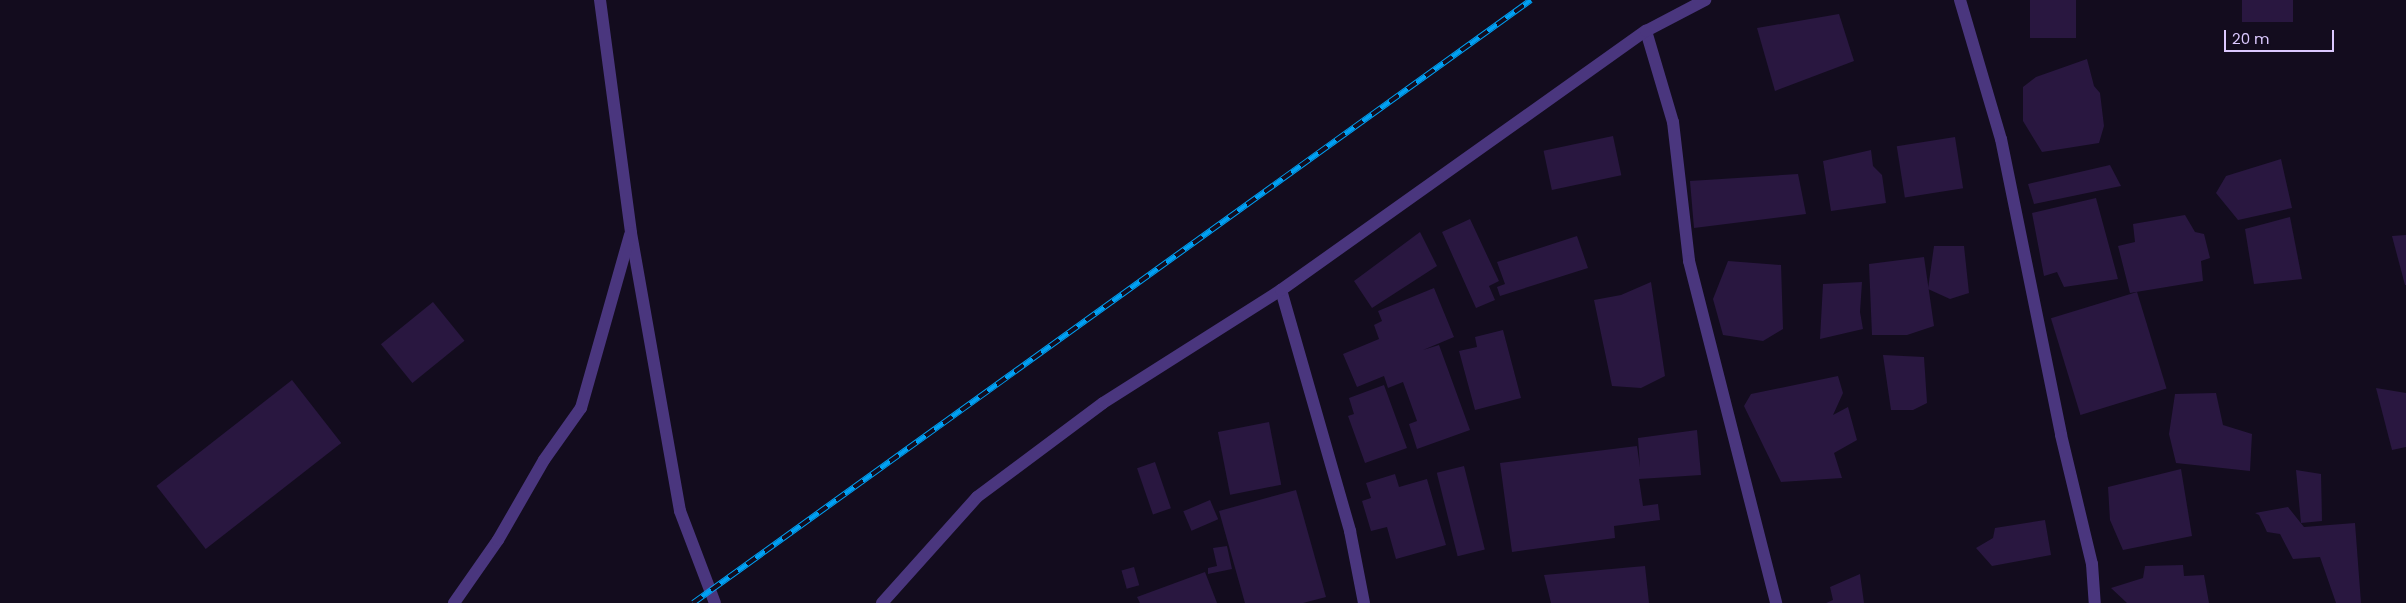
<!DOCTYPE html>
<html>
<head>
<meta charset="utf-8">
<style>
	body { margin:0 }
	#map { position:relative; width:2406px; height:603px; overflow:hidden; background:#130c1e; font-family:Poppins,sans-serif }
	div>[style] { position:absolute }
	.building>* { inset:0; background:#291740; transform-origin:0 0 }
	.minor>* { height:12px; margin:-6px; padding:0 6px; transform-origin:6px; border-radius:6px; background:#4a367e }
	.rail>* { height:5.5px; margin-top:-2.75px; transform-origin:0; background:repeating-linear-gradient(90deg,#130c1e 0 11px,#00a1f4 0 22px); box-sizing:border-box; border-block:1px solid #00a1f4 }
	span { translate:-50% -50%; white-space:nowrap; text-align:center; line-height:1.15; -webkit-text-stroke:4px #130c1e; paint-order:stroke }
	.scale { position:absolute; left:2224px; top:30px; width:110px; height:22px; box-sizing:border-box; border:2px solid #dcc9ff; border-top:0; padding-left:6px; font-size:15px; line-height:18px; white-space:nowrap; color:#dcc9ff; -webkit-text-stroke:4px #130c1e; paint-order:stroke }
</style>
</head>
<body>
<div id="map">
	<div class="building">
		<div style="left:2030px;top:0;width:46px;height:38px"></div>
		<div style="left:2242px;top:0;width:51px;height:22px"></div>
		<div style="clip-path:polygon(1839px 14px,1854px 61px,1775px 91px,1757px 28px)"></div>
		<div style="clip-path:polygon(2087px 59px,2094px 86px,2100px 93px,2104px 126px,2099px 143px,2042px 152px,2023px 121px,2023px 87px,2036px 77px)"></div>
		<div style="left:1613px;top:136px;width:40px;height:71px;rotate:78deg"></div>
		<div style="left:1955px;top:137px;width:52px;height:59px;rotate:81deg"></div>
		<div style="clip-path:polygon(1871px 150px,1873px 166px,1882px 175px,1886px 203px,1831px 211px,1823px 161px)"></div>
		<div style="clip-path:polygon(2281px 159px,2292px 208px,2238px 220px,2216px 193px,2226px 176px)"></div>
		<div style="clip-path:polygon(2110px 165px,2121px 186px,2034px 204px,2028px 184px)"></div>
		<div style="clip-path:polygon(1798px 174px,1806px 214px,1694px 228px,1690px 181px)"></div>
		<div style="clip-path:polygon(2096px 198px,2118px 279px,2064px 287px,2057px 272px,2044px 276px,2032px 213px)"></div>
		<div style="clip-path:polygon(2185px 215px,2195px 232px,2204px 234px,2210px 258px,2201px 261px,2203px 281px,2130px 293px,2118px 246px,2135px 242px,2133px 224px)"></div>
		<div style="clip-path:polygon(2290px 217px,2302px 279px,2254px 284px,2245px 229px)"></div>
		<div style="clip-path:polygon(1470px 219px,1499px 281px,1489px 286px,1495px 300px,1476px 308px,1442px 232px)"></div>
		<div style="clip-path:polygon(1420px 232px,1437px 266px,1372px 308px,1354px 281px)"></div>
		<div style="clip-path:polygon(2406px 235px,2406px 285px,2405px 285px,2392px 236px)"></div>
		<div style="clip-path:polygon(1577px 236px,1588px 268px,1500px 296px,1497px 287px,1505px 284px,1497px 262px)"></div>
		<div style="clip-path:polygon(1934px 246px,1964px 246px,1969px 293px,1950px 299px,1928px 289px)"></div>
		<div style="clip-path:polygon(1924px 257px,1934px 326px,1907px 335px,1872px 335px,1869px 264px)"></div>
		<div style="clip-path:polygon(1728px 261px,1781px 265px,1783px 329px,1763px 341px,1723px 335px,1713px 299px)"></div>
		<div style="clip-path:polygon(1651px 282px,1665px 376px,1641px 388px,1612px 386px,1594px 300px,1621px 295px)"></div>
		<div style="clip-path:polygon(1862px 282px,1860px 312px,1863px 329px,1820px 339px,1823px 284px)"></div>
		<div style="clip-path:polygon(1434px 288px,1454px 337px,1423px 350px,1439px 345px,1470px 430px,1417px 449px,1409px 424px,1417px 421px,1403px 382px,1388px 388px,1384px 376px,1357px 387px,1343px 354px,1379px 339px,1374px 325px,1382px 321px,1378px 311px)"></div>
		<div style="left:2137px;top:292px;width:101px;height:90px;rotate:73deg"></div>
		<div style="left:433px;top:302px;width:50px;height:67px;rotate:51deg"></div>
		<div style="clip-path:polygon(1503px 330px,1521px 398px,1475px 410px,1459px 351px,1477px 347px,1475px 337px)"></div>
		<div style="clip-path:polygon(1883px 355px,1924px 357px,1927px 403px,1913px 410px,1891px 410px)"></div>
		<div style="clip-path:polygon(1838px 376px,1843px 393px,1833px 415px,1848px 407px,1857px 440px,1834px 453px,1842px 478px,1781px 482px,1744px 406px,1751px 394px)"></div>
		<div style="left:292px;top:380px;width:80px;height:172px;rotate:52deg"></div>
		<div style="clip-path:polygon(1384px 385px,1407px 448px,1365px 463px,1348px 416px,1354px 414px,1349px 398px)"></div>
		<div style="clip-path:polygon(2376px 388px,2406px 393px,2406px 447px,2392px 450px)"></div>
		<div style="clip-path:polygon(2216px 393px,2223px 425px,2252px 434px,2250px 471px,2176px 463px,2169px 434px,2175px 394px)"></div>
		<div style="left:1269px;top:422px;width:64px;height:52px;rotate:79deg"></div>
		<div style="clip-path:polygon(1697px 430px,1701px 475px,1639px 479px,1643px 506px,1658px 504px,1660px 520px,1614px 526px,1615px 538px,1512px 552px,1500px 463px,1637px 446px,1640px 467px,1638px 438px)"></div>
		<div style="left:1155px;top:462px;width:49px;height:19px;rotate:71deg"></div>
		<div style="left:1464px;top:466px;width:86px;height:28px;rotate:76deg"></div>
		<div style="clip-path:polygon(2181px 469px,2192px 536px,2123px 550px,2110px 520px,2108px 487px)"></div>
		<div style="clip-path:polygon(2296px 470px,2321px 474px,2322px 521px,2301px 523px)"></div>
		<div style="clip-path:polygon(1395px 474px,1399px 487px,1427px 479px,1446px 545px,1396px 559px,1387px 527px,1371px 531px,1362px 501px,1371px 498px,1366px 483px)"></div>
		<div style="clip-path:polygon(1296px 490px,1326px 597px,1303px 603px,1245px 603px,1219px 511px)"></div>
		<div style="left:1210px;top:500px;width:21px;height:29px;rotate:67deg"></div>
		<div style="clip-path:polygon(2288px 507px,2304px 527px,2355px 523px,2361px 603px,2336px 603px,2320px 557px,2293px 559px,2280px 534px,2267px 532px,2259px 515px,2255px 513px)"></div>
		<div style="clip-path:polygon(2045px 520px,2051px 555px,1992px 566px,1976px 548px,1993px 538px,1995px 528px)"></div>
		<div style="clip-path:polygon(1227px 546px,1232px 569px,1208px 574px,1208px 568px,1217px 566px,1213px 548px)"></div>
		<div style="clip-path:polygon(2183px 565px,2184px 576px,2204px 575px,2209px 603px,2127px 603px,2111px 588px,2143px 578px,2145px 566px)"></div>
		<div style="clip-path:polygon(1645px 566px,1649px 603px,1551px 603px,1544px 575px)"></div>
		<div style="left:1134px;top:567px;width:19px;height:13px;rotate:74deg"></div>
		<div style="clip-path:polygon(1205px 572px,1217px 603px,1140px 603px,1137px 597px)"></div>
		<div style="clip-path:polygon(1860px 574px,1864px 603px,1826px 603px,1833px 600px,1830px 587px)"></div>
	</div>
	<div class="minor">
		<div style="left:600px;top:0;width:235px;rotate:82.4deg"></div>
		<div style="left:631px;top:233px;width:282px;rotate:80deg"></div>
		<div style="left:680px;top:511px;width:98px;rotate:69.2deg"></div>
		<div style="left:1960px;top:0;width:145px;rotate:73.6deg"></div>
		<div style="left:2001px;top:139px;width:302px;rotate:78.5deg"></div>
		<div style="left:2061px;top:435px;width:133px;rotate:76.5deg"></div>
		<div style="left:2092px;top:564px;width:39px;rotate:86deg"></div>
		<div style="left:1646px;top:31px;width:95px;rotate:73.5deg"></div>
		<div style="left:1673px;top:122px;width:140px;rotate:83.4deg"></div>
		<div style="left:1689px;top:261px;width:353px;rotate:75.7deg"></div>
		<div style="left:1281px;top:290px;width:251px;rotate:74deg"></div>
		<div style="left:1350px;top:531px;width:73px;rotate:79deg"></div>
		<div style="left:454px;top:603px;width:77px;rotate:-55.1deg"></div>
		<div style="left:498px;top:540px;width:92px;rotate:-60.1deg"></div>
		<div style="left:544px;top:460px;width:64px;rotate:-54.6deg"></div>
		<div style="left:581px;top:408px;width:180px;rotate:-74.2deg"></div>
		<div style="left:882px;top:603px;width:142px;rotate:-48.1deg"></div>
		<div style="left:977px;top:497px;width:157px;rotate:-36.7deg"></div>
		<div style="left:1103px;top:403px;width:211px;rotate:-32.4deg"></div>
		<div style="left:1281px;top:290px;width:448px;rotate:-35.4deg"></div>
		<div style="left:1646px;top:31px;width:67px;rotate:-27.7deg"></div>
	</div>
	<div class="rail">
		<div style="left:693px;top:603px;width:1032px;rotate:-35.74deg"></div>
	</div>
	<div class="scale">20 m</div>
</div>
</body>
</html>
